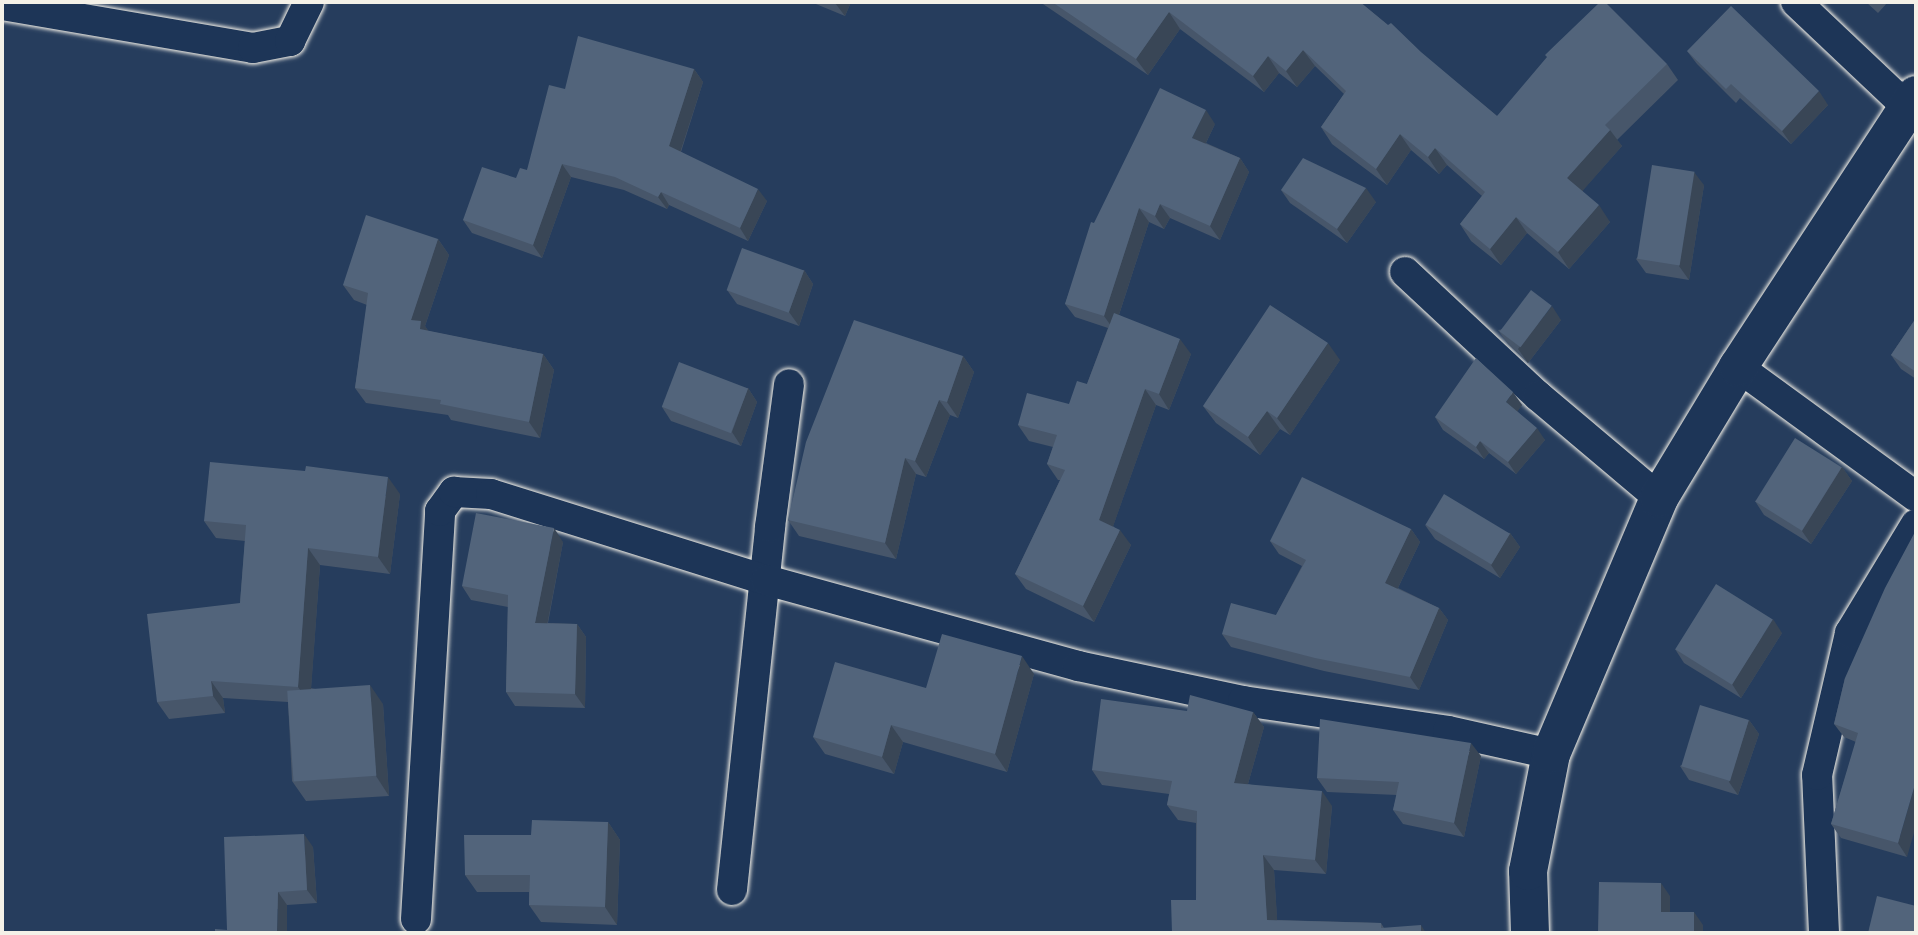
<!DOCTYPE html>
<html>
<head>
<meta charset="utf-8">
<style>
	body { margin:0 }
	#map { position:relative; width:1918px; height:935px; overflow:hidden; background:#263d5d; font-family:Dekko,sans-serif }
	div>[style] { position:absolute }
	.roads { filter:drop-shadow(0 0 2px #f4f1e8) drop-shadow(0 0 2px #f4f1e8) }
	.street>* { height:30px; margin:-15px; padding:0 15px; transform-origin:15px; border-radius:15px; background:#1d3557 }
	.secondary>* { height:38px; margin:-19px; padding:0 19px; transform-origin:19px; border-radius:19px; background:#1d3557 }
	.wall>* { inset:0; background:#47566a }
	.shaded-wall>* { inset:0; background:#394656 }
	.building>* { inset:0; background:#52647b; transform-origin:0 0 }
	span { translate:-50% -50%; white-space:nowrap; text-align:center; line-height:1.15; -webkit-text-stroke:6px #1d3557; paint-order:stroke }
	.frame { position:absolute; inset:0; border:4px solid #f4f1e8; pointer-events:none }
</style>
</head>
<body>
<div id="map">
	<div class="roads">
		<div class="street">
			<div style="left:1796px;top:2px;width:153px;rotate:43.4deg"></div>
			<div style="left:2px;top:5px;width:255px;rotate:9.7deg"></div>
			<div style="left:253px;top:48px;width:38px;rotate:-11deg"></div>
			<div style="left:290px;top:41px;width:43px;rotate:-64deg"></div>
			<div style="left:1405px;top:272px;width:182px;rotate:43deg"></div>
			<div style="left:1538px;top:396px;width:158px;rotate:40.1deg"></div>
			<div style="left:1738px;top:367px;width:220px;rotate:36.1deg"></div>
			<div style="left:732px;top:890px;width:365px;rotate:-84deg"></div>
			<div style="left:770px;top:527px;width:144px;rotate:-82.4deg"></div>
			<div style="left:416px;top:919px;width:409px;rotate:-86.6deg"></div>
			<div style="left:440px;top:511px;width:24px;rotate:-54deg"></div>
			<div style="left:454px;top:492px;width:37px;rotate:3deg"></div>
			<div style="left:491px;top:494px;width:288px;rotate:17.4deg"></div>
			<div style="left:766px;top:580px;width:324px;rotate:15.4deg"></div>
			<div style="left:1078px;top:666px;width:169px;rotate:12deg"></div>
			<div style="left:1243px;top:701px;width:207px;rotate:8.3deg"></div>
			<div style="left:1448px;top:731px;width:106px;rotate:12.6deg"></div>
			<div style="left:1824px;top:933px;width:158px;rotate:-92.5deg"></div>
			<div style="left:1817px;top:775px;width:146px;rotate:-76.9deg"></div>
			<div style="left:1850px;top:633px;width:127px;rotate:-58.8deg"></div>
		</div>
		<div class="secondary">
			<div style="left:1530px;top:933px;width:62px;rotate:-91.8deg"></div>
			<div style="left:1528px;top:871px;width:119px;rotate:-78.9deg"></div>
			<div style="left:1551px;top:754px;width:278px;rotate:-67.1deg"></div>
			<div style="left:1659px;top:498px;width:153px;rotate:-58.9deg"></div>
			<div style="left:1738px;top:367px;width:325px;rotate:-56.8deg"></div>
		</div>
	</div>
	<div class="wall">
		<div style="clip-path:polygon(811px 2px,851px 2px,845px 16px)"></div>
		<div style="clip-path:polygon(1040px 2px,1360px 2px,1497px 116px,1667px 64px,1678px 80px,1617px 140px,1622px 146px,1582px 191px,1610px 222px,1569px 269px,1527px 233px,1501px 265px,1471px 241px,1460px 224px,1482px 196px,1447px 165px,1439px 174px,1411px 150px,1387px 185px,1332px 144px,1321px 127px,1344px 94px,1315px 66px,1297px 87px,1279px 73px,1264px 92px,1180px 29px,1148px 75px)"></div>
		<div style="clip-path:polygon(1866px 2px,1888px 2px,1878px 13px)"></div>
		<div style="clip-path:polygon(1687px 51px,1828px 105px,1791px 144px,1740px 98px,1736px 103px,1697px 64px)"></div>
		<div style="clip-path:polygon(694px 69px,703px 82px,681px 152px,767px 201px,748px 241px,669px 205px,667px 209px,624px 190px,571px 177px,542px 258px,472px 233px,463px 220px,527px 170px,565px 89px)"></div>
		<div style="clip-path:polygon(1215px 124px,1206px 143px,1240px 158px,1249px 172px,1220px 240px,1170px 218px,1164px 229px,1149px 222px,1119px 315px,1191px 354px,1169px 410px,1156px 405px,1113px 526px,1131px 545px,1094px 622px,1026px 589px,1015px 574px,1060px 480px,1058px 480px,1047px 464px,1053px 447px,1029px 441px,1018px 425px,1069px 404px,1087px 384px,1108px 328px,1075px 317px,1065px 304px,1094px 223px)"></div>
		<div style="clip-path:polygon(1704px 185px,1689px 280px,1646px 273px,1636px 259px)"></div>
		<div style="clip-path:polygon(1281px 190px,1376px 202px,1347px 243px,1290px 203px)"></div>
		<div style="clip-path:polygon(438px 239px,449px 255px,425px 326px,428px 331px,543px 354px,554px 370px,540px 438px,451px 420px,448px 415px,366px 403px,355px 388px,367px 305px,354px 300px,343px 285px)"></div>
		<div style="clip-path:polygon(804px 270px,813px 284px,799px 326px,737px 304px,727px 290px)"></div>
		<div style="clip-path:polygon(1916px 318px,1916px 379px,1901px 369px,1891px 355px)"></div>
		<div style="clip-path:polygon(1561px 320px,1528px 363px,1508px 344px,1498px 330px)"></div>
		<div style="clip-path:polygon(963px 356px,974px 372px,958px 418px,950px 415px,926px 477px,916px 474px,896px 559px,799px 536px,788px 520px)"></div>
		<div style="clip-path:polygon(1340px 360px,1290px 435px,1280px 429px,1260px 455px,1216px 423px,1203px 406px)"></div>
		<div style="clip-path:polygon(748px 388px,757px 402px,741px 446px,671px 421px,662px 407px)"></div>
		<div style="clip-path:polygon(1522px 405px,1517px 411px,1545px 440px,1516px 474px,1489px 453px,1484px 459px,1443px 430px,1435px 417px)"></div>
		<div style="clip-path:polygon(1842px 467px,1852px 481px,1811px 544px,1764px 515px,1755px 501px)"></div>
		<div style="clip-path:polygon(400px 494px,390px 574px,320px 565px,311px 688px,383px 704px,389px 796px,306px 801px,292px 781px,288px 702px,223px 698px,225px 713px,169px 719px,157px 702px,240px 603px,245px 541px,216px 538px,204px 521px)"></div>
		<div style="clip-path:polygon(1425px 525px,1510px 533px,1520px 547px,1500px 578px,1435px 539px)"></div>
		<div style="clip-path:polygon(1411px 529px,1420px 542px,1398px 588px,1439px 608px,1448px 620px,1419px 690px,1324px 671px,1231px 647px,1222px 634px,1276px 615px,1302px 566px,1279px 554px,1270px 541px)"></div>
		<div style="clip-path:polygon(563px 542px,548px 623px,577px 624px,586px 637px,585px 708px,515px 706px,506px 692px,508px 607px,471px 600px,462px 586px)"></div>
		<div style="clip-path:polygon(1782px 633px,1741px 698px,1684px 663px,1675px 649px)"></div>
		<div style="clip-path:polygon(1034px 674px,1007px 772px,903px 742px,894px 774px,825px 754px,813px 737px,926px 688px)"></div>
		<div style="clip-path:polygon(1845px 678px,1907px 857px,1841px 838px,1831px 824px,1856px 742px,1844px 737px,1834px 724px)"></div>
		<div style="clip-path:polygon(1187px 711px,1253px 712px,1264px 727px,1248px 784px,1332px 806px,1326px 874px,1274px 870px,1277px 920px,1381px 923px,1384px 928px,1426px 933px,1172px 933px,1196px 900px,1196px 823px,1178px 820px,1167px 805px,1169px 794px,1102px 785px,1092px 770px)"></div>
		<div style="clip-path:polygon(1749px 720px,1759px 734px,1738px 795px,1689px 780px,1680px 766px)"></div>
		<div style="clip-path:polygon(1481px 756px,1464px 837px,1403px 824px,1393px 810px,1397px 795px,1327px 792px,1317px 778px)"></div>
		<div style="clip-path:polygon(608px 822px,620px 840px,617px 925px,541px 922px,529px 905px,529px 892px,477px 892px,465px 875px,531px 835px)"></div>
		<div style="clip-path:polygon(313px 847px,317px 903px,287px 905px,227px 930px)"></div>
	</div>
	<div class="shaded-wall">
		<div style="clip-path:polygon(836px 2px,851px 2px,845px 16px,835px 3px)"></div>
		<div style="clip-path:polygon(1169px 12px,1180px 29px,1148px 75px,1136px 59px)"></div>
		<div style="clip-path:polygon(1303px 50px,1315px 66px,1297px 87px,1286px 71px)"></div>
		<div style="clip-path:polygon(1268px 56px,1279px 73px,1264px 92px,1253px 76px)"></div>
		<div style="clip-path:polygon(694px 69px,703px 82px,678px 159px,669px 146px)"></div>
		<div style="clip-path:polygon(1819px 91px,1828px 105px,1791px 144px,1782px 131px)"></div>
		<div style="clip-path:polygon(1206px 110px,1215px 124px,1202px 151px,1192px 138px)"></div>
		<div style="clip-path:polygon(1610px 130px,1622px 146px,1579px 195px,1567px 178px)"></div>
		<div style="clip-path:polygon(1400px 134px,1411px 150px,1387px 185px,1376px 169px)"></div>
		<div style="clip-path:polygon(1435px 148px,1447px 165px,1439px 174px,1428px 157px)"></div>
		<div style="clip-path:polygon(1240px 158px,1249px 172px,1220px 240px,1210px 226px)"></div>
		<div style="clip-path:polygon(562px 164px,571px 177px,542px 258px,533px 245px)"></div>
		<div style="clip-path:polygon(1694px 172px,1704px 185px,1689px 280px,1679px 266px)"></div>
		<div style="clip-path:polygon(1366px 188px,1376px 202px,1347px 243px,1337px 229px)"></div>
		<div style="clip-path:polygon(758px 189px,767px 201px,748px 241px,740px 228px)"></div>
		<div style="clip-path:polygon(661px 192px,669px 205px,667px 209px,658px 197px)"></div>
		<div style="clip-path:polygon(1160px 204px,1170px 218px,1164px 229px,1155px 216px)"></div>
		<div style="clip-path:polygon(1599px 205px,1610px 222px,1569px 269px,1558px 252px)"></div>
		<div style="clip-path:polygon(1139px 208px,1149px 222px,1114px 330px,1104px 316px)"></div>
		<div style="clip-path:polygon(1516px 217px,1527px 233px,1501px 265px,1490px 249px)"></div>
		<div style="clip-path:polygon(438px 239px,449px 255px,425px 326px,433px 337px,431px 345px,411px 320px)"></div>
		<div style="clip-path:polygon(804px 270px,813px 284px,799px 326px,789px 312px)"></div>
		<div style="clip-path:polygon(1552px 306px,1561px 320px,1528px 363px,1518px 349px)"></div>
		<div style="clip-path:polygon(1180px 339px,1191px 354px,1169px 410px,1159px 394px)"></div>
		<div style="clip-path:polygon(1328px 343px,1340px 360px,1290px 435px,1277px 418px)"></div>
		<div style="clip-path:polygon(543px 354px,554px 370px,540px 438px,529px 422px)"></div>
		<div style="clip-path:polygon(963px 356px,974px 372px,958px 418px,947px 402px)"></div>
		<div style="clip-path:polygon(748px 388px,757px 402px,741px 446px,732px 432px)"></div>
		<div style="clip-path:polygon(1145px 389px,1156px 405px,1110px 535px,1099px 520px)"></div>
		<div style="clip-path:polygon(1513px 392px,1522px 405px,1515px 415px,1506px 402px)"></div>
		<div style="clip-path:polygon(939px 400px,950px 415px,926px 477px,915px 461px)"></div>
		<div style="clip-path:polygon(1267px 411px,1280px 429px,1260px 455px,1248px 437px)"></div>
		<div style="clip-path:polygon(1537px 428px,1545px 440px,1516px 474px,1508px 462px)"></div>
		<div style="clip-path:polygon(1480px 441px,1489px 453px,1484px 459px,1476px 447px)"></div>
		<div style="clip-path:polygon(905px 458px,916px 474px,896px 559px,885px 543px)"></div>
		<div style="clip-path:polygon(1842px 467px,1852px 481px,1811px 544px,1802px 531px)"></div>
		<div style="clip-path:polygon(388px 477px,400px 494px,390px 574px,378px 557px)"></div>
		<div style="clip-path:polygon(554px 528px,563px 542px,545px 636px,535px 623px)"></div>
		<div style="clip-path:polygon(1411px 529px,1420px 542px,1394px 596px,1385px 583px)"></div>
		<div style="clip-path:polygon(1120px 530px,1131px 545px,1094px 622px,1083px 606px)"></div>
		<div style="clip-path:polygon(1510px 533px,1520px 547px,1500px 578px,1491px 565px)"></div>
		<div style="clip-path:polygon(308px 548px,320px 565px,310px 704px,298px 687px)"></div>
		<div style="clip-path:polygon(1439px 608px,1448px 620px,1419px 690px,1410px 677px)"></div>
		<div style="clip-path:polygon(1773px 619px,1782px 633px,1741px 698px,1732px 684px)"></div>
		<div style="clip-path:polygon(577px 624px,586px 637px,585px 708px,575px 694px)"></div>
		<div style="clip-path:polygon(1022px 656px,1034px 674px,1007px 772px,995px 754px)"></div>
		<div style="clip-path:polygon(211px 681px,223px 698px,225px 713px,213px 696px)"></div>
		<div style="clip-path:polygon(370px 685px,383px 704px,389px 796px,376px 776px)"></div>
		<div style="clip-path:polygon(1253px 712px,1264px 727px,1244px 798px,1234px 783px)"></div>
		<div style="clip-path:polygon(1749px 720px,1759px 734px,1738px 795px,1729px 782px)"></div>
		<div style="clip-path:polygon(891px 725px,903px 742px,894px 774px,882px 757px)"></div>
		<div style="clip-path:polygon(1471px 743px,1481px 756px,1464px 837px,1454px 823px)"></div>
		<div style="clip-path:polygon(1916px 781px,1916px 826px,1907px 857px,1898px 843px)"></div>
		<div style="clip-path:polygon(1322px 791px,1332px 806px,1326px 874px,1315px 860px)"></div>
		<div style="clip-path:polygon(608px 822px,620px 840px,617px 925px,605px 907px)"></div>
		<div style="clip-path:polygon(304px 834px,313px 847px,317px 903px,307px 890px)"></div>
		<div style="clip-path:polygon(1263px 855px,1274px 870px,1278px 933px,1267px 920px)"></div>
		<div style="clip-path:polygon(1661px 883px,1670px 896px,1670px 926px,1661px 912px)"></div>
		<div style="clip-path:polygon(278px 892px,287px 905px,287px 933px,277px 933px)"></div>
		<div style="clip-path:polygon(1694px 912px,1703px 925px,1703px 933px,1694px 933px)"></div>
		<div style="clip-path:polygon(1421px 925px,1426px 933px,1421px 933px)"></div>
	</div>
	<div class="building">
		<div style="clip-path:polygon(1052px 2px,1360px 2px,1388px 25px,1391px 23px,1421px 52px,1497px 116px,1547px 57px,1545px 55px,1600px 2px,1605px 2px,1667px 64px,1605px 125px,1610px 130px,1567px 178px,1599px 205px,1558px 252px,1516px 217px,1490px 249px,1460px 224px,1485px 192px,1435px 148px,1428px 157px,1400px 134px,1376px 169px,1321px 127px,1346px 91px,1303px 50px,1286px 71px,1268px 56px,1253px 76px,1169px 12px,1136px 59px)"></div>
		<div style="clip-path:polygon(1731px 6px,1819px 91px,1782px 131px,1731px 84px,1726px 89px,1687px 51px)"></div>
		<div style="clip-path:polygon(578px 36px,694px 69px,669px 146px,758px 189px,740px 228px,661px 192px,658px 197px,615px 177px,562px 164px,533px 245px,463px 220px,482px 167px,516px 178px,520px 168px,527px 170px,549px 85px,565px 89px)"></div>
		<div style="clip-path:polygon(1160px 88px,1206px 110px,1192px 138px,1240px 158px,1210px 226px,1160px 204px,1155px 216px,1139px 208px,1104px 316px,1065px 304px,1091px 222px,1094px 223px)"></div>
		<div style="clip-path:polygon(1303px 158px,1366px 188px,1337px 229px,1281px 190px)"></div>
		<div style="left:1652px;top:165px;width:43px;height:95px;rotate:9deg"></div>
		<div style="clip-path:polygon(366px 215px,438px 239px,411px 320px,421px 321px,420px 329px,543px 354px,529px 422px,440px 404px,441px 400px,355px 388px,368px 293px,343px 285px)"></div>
		<div style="left:742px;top:248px;width:66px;height:45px;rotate:20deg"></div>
		<div style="left:1531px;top:290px;width:26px;height:52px;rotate:37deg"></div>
		<div style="clip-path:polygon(1270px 305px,1328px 343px,1277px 418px,1267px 411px,1248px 437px,1203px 406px)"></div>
		<div style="clip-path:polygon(1114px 313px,1180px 339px,1159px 394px,1145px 389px,1099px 520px,1120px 530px,1083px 606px,1015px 574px,1065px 470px,1047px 464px,1057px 435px,1018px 425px,1027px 393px,1069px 404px,1077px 381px,1087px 384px)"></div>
		<div style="clip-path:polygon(1916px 318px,1916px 372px,1891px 355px)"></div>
		<div style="clip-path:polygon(854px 320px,963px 356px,947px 402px,939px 400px,915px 461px,905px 458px,885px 543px,788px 520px,806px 442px)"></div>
		<div style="clip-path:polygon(1476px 358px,1513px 392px,1506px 402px,1537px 428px,1508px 462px,1480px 441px,1476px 447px,1435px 417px)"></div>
		<div style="left:679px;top:362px;width:74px;height:48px;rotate:21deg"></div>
		<div style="left:1795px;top:438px;width:55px;height:75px;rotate:32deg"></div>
		<div style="clip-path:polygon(210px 462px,305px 471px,306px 466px,388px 477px,378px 557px,308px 548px,298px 687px,211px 681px,213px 696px,157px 702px,147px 614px,240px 603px,246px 525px,204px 521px)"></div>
		<div style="clip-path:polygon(1302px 477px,1411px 529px,1385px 583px,1439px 608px,1410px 677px,1315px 658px,1222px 634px,1231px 603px,1276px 615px,1306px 560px,1270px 541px)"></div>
		<div style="left:1444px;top:494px;width:77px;height:36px;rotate:31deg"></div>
		<div style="clip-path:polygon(476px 513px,554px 528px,535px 623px,577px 624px,575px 694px,506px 692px,508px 595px,462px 586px)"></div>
		<div style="clip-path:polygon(1916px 530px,1916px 781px,1898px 843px,1831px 824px,1858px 733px,1834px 724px,1845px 678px,1885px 588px)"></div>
		<div style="left:1716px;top:584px;width:67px;height:77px;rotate:32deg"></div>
		<div style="clip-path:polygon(942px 634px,1022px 656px,995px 754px,891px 725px,882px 757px,813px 737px,835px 662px,926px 688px)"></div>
		<div style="left:370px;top:685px;width:91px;height:83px;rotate:86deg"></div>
		<div style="clip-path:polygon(1190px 695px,1253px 712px,1234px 783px,1322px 791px,1315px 860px,1263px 855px,1267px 920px,1381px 923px,1381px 928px,1421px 925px,1421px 933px,1172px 933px,1171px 900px,1196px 900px,1197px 811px,1167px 805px,1172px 781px,1092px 770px,1101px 699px,1187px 711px)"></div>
		<div style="left:1700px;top:705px;width:51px;height:64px;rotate:17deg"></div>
		<div style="clip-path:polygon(1320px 719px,1471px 743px,1454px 823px,1393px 810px,1399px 782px,1317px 778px)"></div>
		<div style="clip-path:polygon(532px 820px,608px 822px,605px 907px,529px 905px,530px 875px,465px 875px,464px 835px,531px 835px)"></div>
		<div style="clip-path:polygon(304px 834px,307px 890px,278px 892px,277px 933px,215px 933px,215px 929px,227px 930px,224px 837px)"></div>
		<div style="clip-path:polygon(1599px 882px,1661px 883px,1661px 912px,1694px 912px,1694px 933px,1598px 933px)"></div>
		<div style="clip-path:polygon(1877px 896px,1916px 906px,1916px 933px,1868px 933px)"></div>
	</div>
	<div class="frame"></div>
</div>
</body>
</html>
